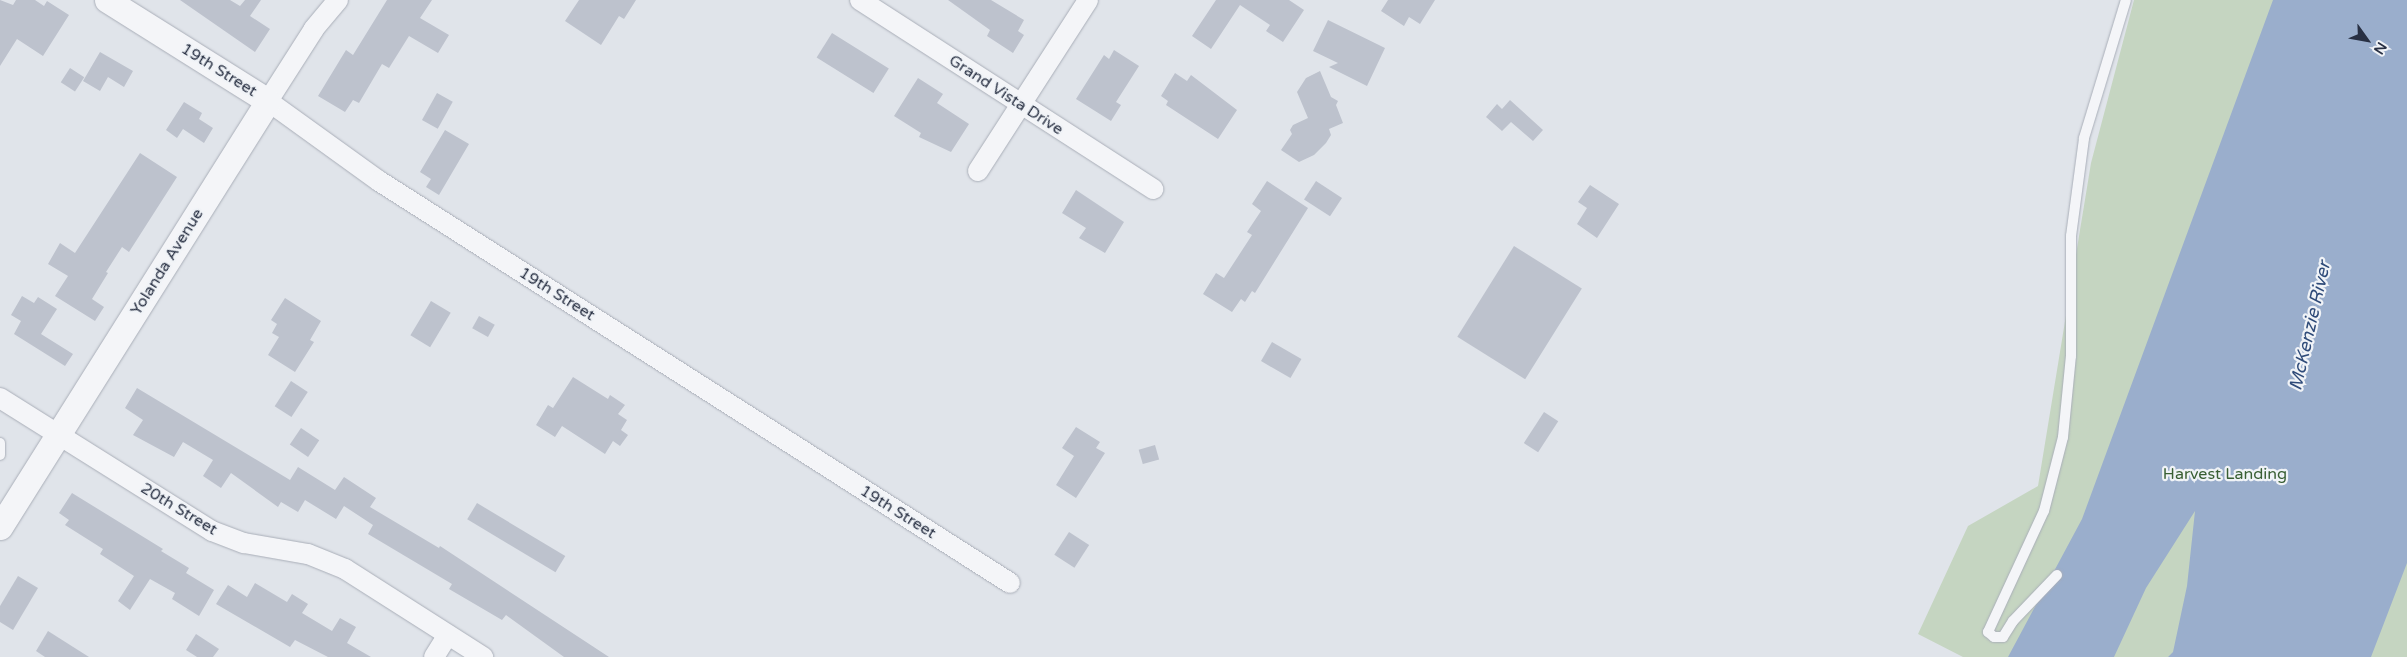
<!DOCTYPE html>
<html>
<head>
<meta charset="utf-8">
<style>
	body { margin:0 }
	#map { position:relative; width:2407px; height:657px; overflow:hidden; background:#e0e4ea; font-family:"Varela Round",sans-serif }
	div>[style] { position:absolute }
	.green>* { inset:0; background:#c5d5c1 }
	.water>* { inset:0; background:#9aaecc }
	.building>* { inset:0; background:#bdc2cd; transform-origin:0 0 }
	.roads { filter:drop-shadow(0 0 1px #a9aeb8) drop-shadow(0 0 1px #a9aeb8) }
	.service>* { height:10px; margin:-5px; padding:0 5px; transform-origin:5px; border-radius:5px; background:#f4f5f8 }
	.minor>* { height:20px; margin:-10px; padding:0 10px; transform-origin:10px; border-radius:10px; background:#f4f5f8 }
	.tertiary>* { height:25px; margin:-12.5px; padding:0 12.5px; transform-origin:12.5px; border-radius:12.5px; background:#f4f5f8 }
	span { translate:-50% -50%; white-space:nowrap; text-align:center; line-height:1.15; -webkit-text-stroke:4.5px #f0f3f7; paint-order:stroke }
	.street-label { font-size:16px; color:#283043 }
	.park-label { font-size:16px; color:#395f34 }
	.water-label { font-size:18px; color:#2f4b79; font-style:italic }
	.north { position:absolute; left:2342px; top:15px; width:50px; height:50px; -webkit-text-stroke:4px #f0f3f7; paint-order:stroke; rotate:122deg; font-size:14px; font-weight:700; line-height:20px; text-align:center; color:#283043 }
	.north::after { content:''; display:block; margin:auto; width:18px; height:22px; background:#283043; clip-path:polygon(50% 0,100% 100%,50% 72%,0 100%) }
</style>
</head>
<body>
<div id="map">
	<div class="green">
		<div style="clip-path:polygon(2134px 0,2407px 0,2407px 657px,1963px 657px,1918px 634px,1968px 526px,2038px 486px,2091px 163px)"></div>
	</div>
	<div class="water">
		<div style="clip-path:polygon(2273px 0,2407px 0,2407px 563px,2371px 657px,2168px 657px,2173px 652px,2187px 586px,2195px 511px,2146px 588px,2114px 657px,2008px 657px,2082px 519px)"></div>
	</div>
	<div class="building">
		<div style="clip-path:polygon(0 0,13px 5px,16px 0,35px 0,44px 6px,47px 1px,69px 15px,43px 56px,17px 39px,0 66px)"></div>
		<div style="clip-path:polygon(180px 0,230px 0,240px 6px,245px 0,261px 0,250px 16px,270px 29px,255px 52px)"></div>
		<div style="clip-path:polygon(387px 0,432px 0,420px 18px,449px 35px,438px 53px,409px 36px,389px 68px,382px 64px,359px 103px,353px 100px,345px 112px,318px 96px,346px 50px,353px 55px)"></div>
		<div style="clip-path:polygon(579px 0,636px 0,624px 19px,619px 16px,601px 45px,565px 21px)"></div>
		<div style="clip-path:polygon(948px 0,991px 0,1024px 20px,1018px 31px,1024px 35px,1013px 53px,987px 36px,990px 30px)"></div>
		<div style="clip-path:polygon(1216px 0,1289px 0,1304px 10px,1283px 42px,1266px 31px,1270px 25px,1240px 5px,1211px 49px,1192px 36px)"></div>
		<div style="clip-path:polygon(1388px 0,1435px 0,1420px 24px,1409px 17px,1404px 26px,1381px 11px)"></div>
		<div style="clip-path:polygon(1328px 20px,1385px 48px,1367px 86px,1329px 67px,1338px 63px,1313px 51px)"></div>
		<div style="left:832px;top:33px;width:67px;height:29px;rotate:32deg"></div>
		<div style="clip-path:polygon(1114px 50px,1139px 66px,1116px 102px,1121px 105px,1111px 121px,1076px 99px,1104px 55px,1109px 59px)"></div>
		<div style="clip-path:polygon(100px 52px,133px 71px,124px 87px,108px 77px,100px 91px,83px 81px)"></div>
		<div style="left:70px;top:68px;width:17px;height:17px;rotate:33deg"></div>
		<div style="clip-path:polygon(1320px 71px,1331px 97px,1338px 101px,1336px 105px,1343px 123px,1329px 129px,1331px 135px,1326px 143px,1314px 155px,1299px 162px,1281px 150px,1292px 134px,1290px 130px,1293px 125px,1308px 118px,1297px 92px,1306px 78px)"></div>
		<div style="clip-path:polygon(1175px 73px,1187px 81px,1191px 75px,1237px 110px,1218px 139px,1166px 105px,1168px 101px,1161px 96px)"></div>
		<div style="clip-path:polygon(918px 78px,943px 94px,937px 103px,969px 124px,951px 152px,919px 137px,921px 133px,894px 116px)"></div>
		<div style="left:437px;top:93px;width:18px;height:31px;rotate:29deg"></div>
		<div style="clip-path:polygon(1510px 100px,1543px 130px,1533px 141px,1511px 122px,1502px 131px,1486px 117px,1497px 104px,1502px 109px)"></div>
		<div style="clip-path:polygon(184px 102px,202px 113px,199px 119px,213px 128px,204px 143px,183px 129px,177px 138px,166px 130px)"></div>
		<div style="clip-path:polygon(445px 130px,469px 144px,439px 195px,426px 187px,431px 179px,420px 172px)"></div>
		<div style="clip-path:polygon(140px 153px,177px 177px,129px 252px,122px 247px,106px 272px,108px 273px,92px 299px,104px 307px,95px 321px,55px 296px,68px 276px,48px 264px,60px 243px,75px 253px)"></div>
		<div style="clip-path:polygon(1267px 181px,1308px 208px,1255px 293px,1252px 291px,1245px 302px,1241px 299px,1232px 312px,1203px 294px,1216px 273px,1224px 278px,1252px 235px,1247px 232px,1261px 211px,1252px 204px)"></div>
		<div style="left:1316px;top:181px;width:31px;height:22px;rotate:33deg"></div>
		<div style="clip-path:polygon(1590px 185px,1619px 204px,1597px 238px,1577px 224px,1587px 208px,1578px 202px)"></div>
		<div style="clip-path:polygon(1076px 190px,1124px 222px,1105px 253px,1079px 238px,1086px 228px,1062px 213px)"></div>
		<div style="left:1514px;top:246px;width:80px;height:107px;rotate:32deg"></div>
		<div style="clip-path:polygon(22px 296px,34px 303px,38px 297px,57px 309px,41px 334px,73px 354px,65px 366px,14px 334px,21px 321px,11px 315px)"></div>
		<div style="clip-path:polygon(285px 298px,321px 321px,310px 340px,314px 342px,295px 372px,268px 355px,279px 337px,272px 333px,277px 324px,271px 320px)"></div>
		<div style="left:431px;top:301px;width:23px;height:40px;rotate:31deg"></div>
		<div style="left:479px;top:316px;width:18px;height:14px;rotate:29deg"></div>
		<div style="left:1272px;top:342px;width:34px;height:22px;rotate:30deg"></div>
		<div style="clip-path:polygon(573px 377px,608px 399px,610px 395px,625px 405px,618px 414px,627px 420px,621px 430px,628px 435px,620px 446px,613px 441px,605px 454px,562px 426px,555px 437px,536px 425px,548px 405px,553px 408px)"></div>
		<div style="left:291px;top:381px;width:20px;height:30px;rotate:33deg"></div>
		<div style="clip-path:polygon(137px 388px,290px 480px,298px 467px,335px 490px,344px 477px,376px 498px,370px 507px,439px 548px,440px 546px,609px 657px,564px 657px,506px 615px,502px 620px,449px 589px,452px 584px,368px 534px,373px 525px,344px 506px,336px 519px,305px 500px,298px 512px,281px 502px,278px 507px,231px 473px,221px 488px,203px 476px,213px 460px,183px 442px,174px 457px,133px 435px,143px 420px,125px 408px)"></div>
		<div style="left:1544px;top:412px;width:17px;height:37px;rotate:33deg"></div>
		<div style="clip-path:polygon(1076px 427px,1100px 442px,1096px 448px,1105px 453px,1076px 498px,1056px 485px,1074px 456px,1062px 448px)"></div>
		<div style="left:301px;top:428px;width:22px;height:20px;rotate:34deg"></div>
		<div style="left:1155px;top:445px;width:15px;height:17px;rotate:74deg"></div>
		<div style="clip-path:polygon(72px 493px,163px 549px,161px 551px,189px 568px,186px 573px,214px 590px,199px 616px,172px 599px,175px 593px,150px 579px,130px 610px,118px 601px,134px 576px,100px 554px,103px 549px,65px 525px,69px 520px,59px 513px)"></div>
		<div style="left:477px;top:503px;width:103px;height:19px;rotate:31deg"></div>
		<div style="left:1069px;top:532px;width:24px;height:27px;rotate:33deg"></div>
		<div style="clip-path:polygon(18px 576px,38px 588px,13px 630px,0 622px,0 606px)"></div>
		<div style="clip-path:polygon(255px 583px,287px 602px,292px 594px,308px 604px,302px 613px,332px 631px,340px 618px,356px 627px,347px 643px,371px 657px,328px 657px,295px 640px,290px 647px,216px 604px,228px 585px,247px 597px)"></div>
		<div style="clip-path:polygon(48px 631px,89px 657px,45px 657px,36px 651px)"></div>
		<div style="clip-path:polygon(196px 634px,219px 649px,213px 657px,197px 657px,186px 650px)"></div>
	</div>
	<div class="roads">
		<div class="service">
			<div style="left:0;top:443px;width:12px;rotate:90deg"></div>
			<div style="left:2057px;top:575px;width:64px;rotate:133.7deg"></div>
			<div style="left:2013px;top:621px;width:19px;rotate:122deg"></div>
			<div style="left:2003px;top:637px;width:9px;rotate:180deg"></div>
			<div style="left:1994px;top:637px;width:8px;rotate:-140deg"></div>
			<div style="left:1988px;top:632px;width:133px;rotate:-65.2deg"></div>
			<div style="left:2044px;top:511px;width:76px;rotate:-75.6deg"></div>
			<div style="left:2063px;top:437px;width:81px;rotate:-84.4deg"></div>
			<div style="left:2071px;top:356px;width:120px;rotate:-90deg"></div>
			<div style="left:2071px;top:236px;width:99px;rotate:-82.4deg"></div>
			<div style="left:2084px;top:138px;width:144px;rotate:-73.1deg"></div>
		</div>
		<div class="minor">
			<div style="left:338px;top:0;width:38px;rotate:130deg"></div>
			<div style="left:314px;top:29px;width:85px;rotate:122.6deg"></div>
			<div style="left:268px;top:101px;width:137px;rotate:35.8deg"></div>
			<div style="left:379px;top:181px;width:748px;rotate:32.5deg"></div>
			<div style="left:860px;top:0;width:349px;rotate:32.8deg"></div>
			<div style="left:978px;top:171px;width:203px;rotate:-57.2deg"></div>
			<div style="left:0;top:398px;width:250px;rotate:32.1deg"></div>
			<div style="left:212px;top:531px;width:34px;rotate:21deg"></div>
			<div style="left:244px;top:543px;width:65px;rotate:9.8deg"></div>
			<div style="left:308px;top:554px;width:40px;rotate:22deg"></div>
			<div style="left:345px;top:569px;width:164px;rotate:32.5deg"></div>
			<div style="left:434px;top:657px;width:26px;rotate:-58deg"></div>
		</div>
		<div class="tertiary">
			<div style="left:0;top:527px;width:503px;rotate:-57.83deg"></div>
			<div style="left:268px;top:101px;width:190px;rotate:-147.9deg"></div>
		</div>
	</div>
	<div class="street-label">
		<span style="left:219px;top:70px;rotate:32deg">19th Street</span>
		<span style="left:1006px;top:95px;rotate:33deg">Grand Vista Drive</span>
		<span style="left:167px;top:262px;rotate:-58deg">Yolanda Avenue</span>
		<span style="left:557px;top:294px;rotate:32deg">19th Street</span>
		<span style="left:179px;top:509px;rotate:31deg">20th Street</span>
		<span style="left:898px;top:512px;rotate:32deg">19th Street</span>
	</div>
	<div class="park-label">
		<span style="left:2225px;top:474px">Harvest Landing</span>
	</div>
	<div class="water-label">
		<span style="left:2310px;top:326px;rotate:-77deg">McKenzie River</span>
	</div>
	<div class="north">N</div>
</div>
</body>
</html>
